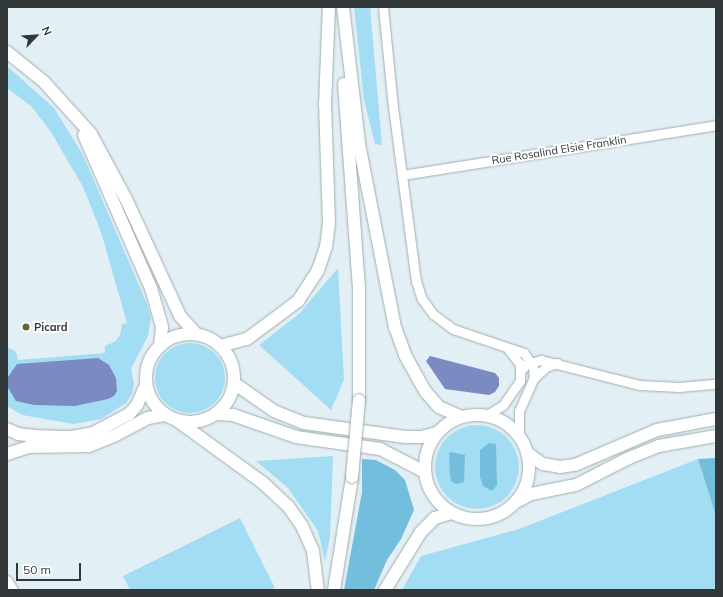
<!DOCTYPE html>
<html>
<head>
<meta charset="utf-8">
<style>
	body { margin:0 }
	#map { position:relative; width:723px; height:597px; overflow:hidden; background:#e2eff4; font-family:Mulish,sans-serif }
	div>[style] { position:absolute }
	.green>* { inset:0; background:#a3ddf4 }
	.round { border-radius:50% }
	.forest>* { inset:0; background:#73bedc }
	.water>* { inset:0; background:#7c8ac2 }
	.roads { filter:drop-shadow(0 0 1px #a1acb1) drop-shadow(0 0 1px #a1acb1) }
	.minor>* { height:9px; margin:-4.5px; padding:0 4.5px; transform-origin:4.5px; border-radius:4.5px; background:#fff }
	.major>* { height:12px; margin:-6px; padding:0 6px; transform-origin:6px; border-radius:6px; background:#fff }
	.major>.ring { margin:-6px; padding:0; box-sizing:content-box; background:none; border:12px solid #fff; border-radius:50% }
	.bridges { filter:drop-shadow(0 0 1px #a1acb1) drop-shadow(0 0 1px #a1acb1) }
	.major-bridge>* { height:12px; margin:-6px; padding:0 6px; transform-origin:6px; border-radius:6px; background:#fff }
	.dots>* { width:11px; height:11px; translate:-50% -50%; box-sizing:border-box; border:2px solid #fff; border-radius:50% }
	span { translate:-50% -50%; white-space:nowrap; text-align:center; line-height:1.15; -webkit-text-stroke:4px #fff; paint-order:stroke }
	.street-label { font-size:11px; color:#323739 }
	.poi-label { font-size:11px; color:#323739; font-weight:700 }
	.left { translate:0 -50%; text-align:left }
	.frame { position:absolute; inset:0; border:8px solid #323739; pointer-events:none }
	.north { position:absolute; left:16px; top:16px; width:40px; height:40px; -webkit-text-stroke:3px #fff; paint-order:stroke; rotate:65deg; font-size:11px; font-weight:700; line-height:16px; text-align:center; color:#323739 }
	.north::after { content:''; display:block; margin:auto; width:14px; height:18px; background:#323739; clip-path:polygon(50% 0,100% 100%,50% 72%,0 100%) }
	.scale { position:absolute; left:16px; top:563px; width:65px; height:18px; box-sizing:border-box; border:2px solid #323739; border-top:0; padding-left:5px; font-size:12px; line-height:14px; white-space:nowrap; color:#323739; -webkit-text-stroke:3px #fff; paint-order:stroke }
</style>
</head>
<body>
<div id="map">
	<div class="green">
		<div style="clip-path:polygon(354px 7px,370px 7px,382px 145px,375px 144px,364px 100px)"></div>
		<div style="clip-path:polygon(7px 66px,54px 108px,83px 155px,147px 304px,151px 318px,148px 336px,131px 369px,134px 384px,132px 394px,126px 403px,101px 419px,74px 424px,22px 415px,7px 406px,7px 347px,16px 352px,18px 360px,105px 353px,105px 346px,116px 341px,120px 335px,122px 324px,127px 323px,101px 232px,83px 187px,51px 132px,31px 106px,7px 88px)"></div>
		<div style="clip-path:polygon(338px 268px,344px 380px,331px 410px,259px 345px,299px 314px)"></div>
		<div class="round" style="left:155px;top:343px;width:70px;height:70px"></div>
		<div class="round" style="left:435px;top:425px;width:84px;height:84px"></div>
		<div style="clip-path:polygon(333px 456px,330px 537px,325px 561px,318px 531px,288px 488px,256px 461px)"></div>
		<div style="clip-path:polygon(698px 459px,716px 516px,716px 590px,402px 590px,421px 556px,519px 529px)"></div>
		<div style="clip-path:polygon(240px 518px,275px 588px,270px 590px,130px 590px,123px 576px)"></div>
	</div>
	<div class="forest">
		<div style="clip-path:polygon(489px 443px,496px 444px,497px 485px,492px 491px,483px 486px,480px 477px,480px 450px)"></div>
		<div style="clip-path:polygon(451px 452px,465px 455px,464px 482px,456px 484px,451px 481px,450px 475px,449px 453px)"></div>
		<div style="clip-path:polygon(716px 458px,716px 516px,698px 459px)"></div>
		<div style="clip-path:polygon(362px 459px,376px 460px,395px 470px,405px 480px,414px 510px,401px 539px,387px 560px,374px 590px,344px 590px,362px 492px)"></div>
	</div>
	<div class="water">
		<div style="clip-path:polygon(430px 356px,495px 373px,499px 378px,499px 386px,495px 392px,489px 395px,445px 389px,426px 361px)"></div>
		<div style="clip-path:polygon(98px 358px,109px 365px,116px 378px,117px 391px,114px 396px,108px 399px,75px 406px,34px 405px,16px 401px,7px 386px,8px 377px,17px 364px)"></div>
	</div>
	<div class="roads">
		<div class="minor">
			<div style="left:383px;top:7px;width:100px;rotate:84.3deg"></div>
			<div style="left:393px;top:107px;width:176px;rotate:82.5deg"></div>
			<div style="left:416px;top:281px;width:19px;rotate:72deg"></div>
			<div style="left:422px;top:299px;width:19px;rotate:54deg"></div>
			<div style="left:433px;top:314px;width:25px;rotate:37deg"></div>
			<div style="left:453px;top:329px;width:75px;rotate:18.7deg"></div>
			<div style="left:524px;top:353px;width:16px;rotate:55deg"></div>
			<div style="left:533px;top:366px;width:12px;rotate:85deg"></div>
			<div style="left:402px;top:175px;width:318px;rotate:-9deg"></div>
			<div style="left:521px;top:370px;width:8px;rotate:-45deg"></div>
			<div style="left:527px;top:364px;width:15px;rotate:-16deg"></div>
			<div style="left:541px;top:360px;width:102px;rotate:14.2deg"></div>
			<div style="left:640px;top:385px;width:39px;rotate:3deg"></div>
			<div style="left:679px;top:387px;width:37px;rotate:-5deg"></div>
			<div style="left:485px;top:416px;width:21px;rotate:-31deg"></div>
			<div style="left:503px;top:405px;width:29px;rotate:-55deg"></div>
			<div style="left:520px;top:381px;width:17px;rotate:-90deg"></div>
			<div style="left:520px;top:364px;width:19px;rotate:-129deg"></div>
			<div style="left:519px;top:436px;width:25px;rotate:-90deg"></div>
			<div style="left:519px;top:411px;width:36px;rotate:-66deg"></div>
			<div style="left:534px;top:378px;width:16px;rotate:-43deg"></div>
			<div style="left:546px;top:367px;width:12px;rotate:-20deg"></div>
			<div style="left:7px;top:580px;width:12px;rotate:59deg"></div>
		</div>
		<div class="major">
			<div style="left:343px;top:7px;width:138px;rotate:83.3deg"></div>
			<div style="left:359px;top:144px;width:187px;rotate:78.9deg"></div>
			<div style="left:395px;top:327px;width:30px;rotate:70deg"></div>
			<div style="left:405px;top:355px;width:41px;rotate:60.9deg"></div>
			<div style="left:425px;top:391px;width:21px;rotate:49deg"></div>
			<div style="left:439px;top:407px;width:24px;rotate:24deg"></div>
			<div style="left:7px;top:52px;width:46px;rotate:38.9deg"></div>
			<div style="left:43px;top:81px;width:72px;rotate:47.8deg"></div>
			<div style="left:91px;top:134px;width:74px;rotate:61.7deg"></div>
			<div style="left:126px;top:199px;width:129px;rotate:65.2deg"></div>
			<div style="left:180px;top:316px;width:24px;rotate:48deg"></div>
			<div style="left:344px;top:84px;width:206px;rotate:85.8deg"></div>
			<div style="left:359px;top:289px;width:111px;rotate:90deg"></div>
			<div style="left:84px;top:135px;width:167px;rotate:66.4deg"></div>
			<div style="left:151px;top:288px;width:41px;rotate:74.2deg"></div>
			<div style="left:162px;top:327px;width:19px;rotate:96deg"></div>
			<div class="ring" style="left:146px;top:334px;width:76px;height:76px"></div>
			<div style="left:220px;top:346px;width:28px;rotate:-15deg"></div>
			<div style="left:247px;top:339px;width:64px;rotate:-36.7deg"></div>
			<div style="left:298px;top:301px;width:37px;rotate:-57deg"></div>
			<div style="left:318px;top:270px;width:24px;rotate:-71deg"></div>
			<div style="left:326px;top:247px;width:24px;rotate:-83deg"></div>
			<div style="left:329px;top:223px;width:118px;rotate:-91.9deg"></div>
			<div style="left:325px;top:105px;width:98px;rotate:-87.7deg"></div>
			<div style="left:234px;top:383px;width:49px;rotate:35deg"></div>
			<div style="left:274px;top:411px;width:32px;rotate:22deg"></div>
			<div style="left:304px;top:423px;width:102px;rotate:7.9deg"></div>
			<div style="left:405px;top:437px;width:16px"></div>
			<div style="left:421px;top:437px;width:16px;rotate:-14deg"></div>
			<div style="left:216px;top:414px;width:17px;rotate:3deg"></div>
			<div style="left:233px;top:415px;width:67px;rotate:19.2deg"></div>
			<div style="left:296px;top:437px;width:85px;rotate:8.1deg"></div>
			<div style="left:380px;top:449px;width:51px;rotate:27.1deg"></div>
			<div class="ring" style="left:425px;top:415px;width:92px;height:92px"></div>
			<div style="left:179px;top:422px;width:102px;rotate:35.9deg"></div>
			<div style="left:262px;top:482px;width:35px;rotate:43deg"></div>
			<div style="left:288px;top:506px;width:24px;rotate:55deg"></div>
			<div style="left:302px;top:526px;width:27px;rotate:66deg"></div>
			<div style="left:313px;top:551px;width:39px;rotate:83deg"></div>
			<div style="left:7px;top:429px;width:12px;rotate:24deg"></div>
			<div style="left:18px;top:434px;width:17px;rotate:7deg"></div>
			<div style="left:35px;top:436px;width:36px;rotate:2deg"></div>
			<div style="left:71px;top:437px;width:22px;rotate:-10deg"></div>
			<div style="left:93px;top:433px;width:41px;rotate:-27.8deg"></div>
			<div style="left:129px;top:414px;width:12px;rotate:-48deg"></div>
			<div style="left:137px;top:405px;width:22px;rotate:-66deg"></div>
			<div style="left:527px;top:453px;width:19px;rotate:35deg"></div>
			<div style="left:543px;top:464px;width:17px;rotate:10deg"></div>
			<div style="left:560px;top:467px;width:15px;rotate:-8deg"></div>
			<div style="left:575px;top:465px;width:89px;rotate:-23.1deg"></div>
			<div style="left:657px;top:430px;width:60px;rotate:-10.6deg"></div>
			<div style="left:7px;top:454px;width:22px;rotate:-18deg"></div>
			<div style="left:28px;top:447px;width:61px;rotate:-0.9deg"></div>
			<div style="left:89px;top:446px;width:27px;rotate:-22deg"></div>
			<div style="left:114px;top:436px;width:38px;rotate:-28deg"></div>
			<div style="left:148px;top:418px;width:17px;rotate:-10deg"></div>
			<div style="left:518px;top:501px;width:15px;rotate:-28deg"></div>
			<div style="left:531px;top:494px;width:46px;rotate:-11.3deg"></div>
			<div style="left:576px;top:485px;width:59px;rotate:-27deg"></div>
			<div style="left:629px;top:458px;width:32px;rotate:-22deg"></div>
			<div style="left:659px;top:446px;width:58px;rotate:-10deg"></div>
			<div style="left:334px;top:590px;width:114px;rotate:-80.9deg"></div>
			<div style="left:385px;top:590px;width:68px;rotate:-58.2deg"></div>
			<div style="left:421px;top:532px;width:20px;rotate:-45deg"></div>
			<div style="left:435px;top:518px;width:17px;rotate:-17deg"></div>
		</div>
	</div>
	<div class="bridges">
		<div class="major-bridge">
			<div style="left:352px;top:477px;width:77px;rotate:-84.8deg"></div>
		</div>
	</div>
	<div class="dots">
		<div style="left:26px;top:327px;background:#676532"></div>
	</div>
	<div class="street-label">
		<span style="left:559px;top:150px;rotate:-9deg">Rue Rosalind Elsie Franklin</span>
	</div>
	<div class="poi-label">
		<span class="left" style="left:34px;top:327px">Picard</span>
	</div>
	<div class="frame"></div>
	<div class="north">N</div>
	<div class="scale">50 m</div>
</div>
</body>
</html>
